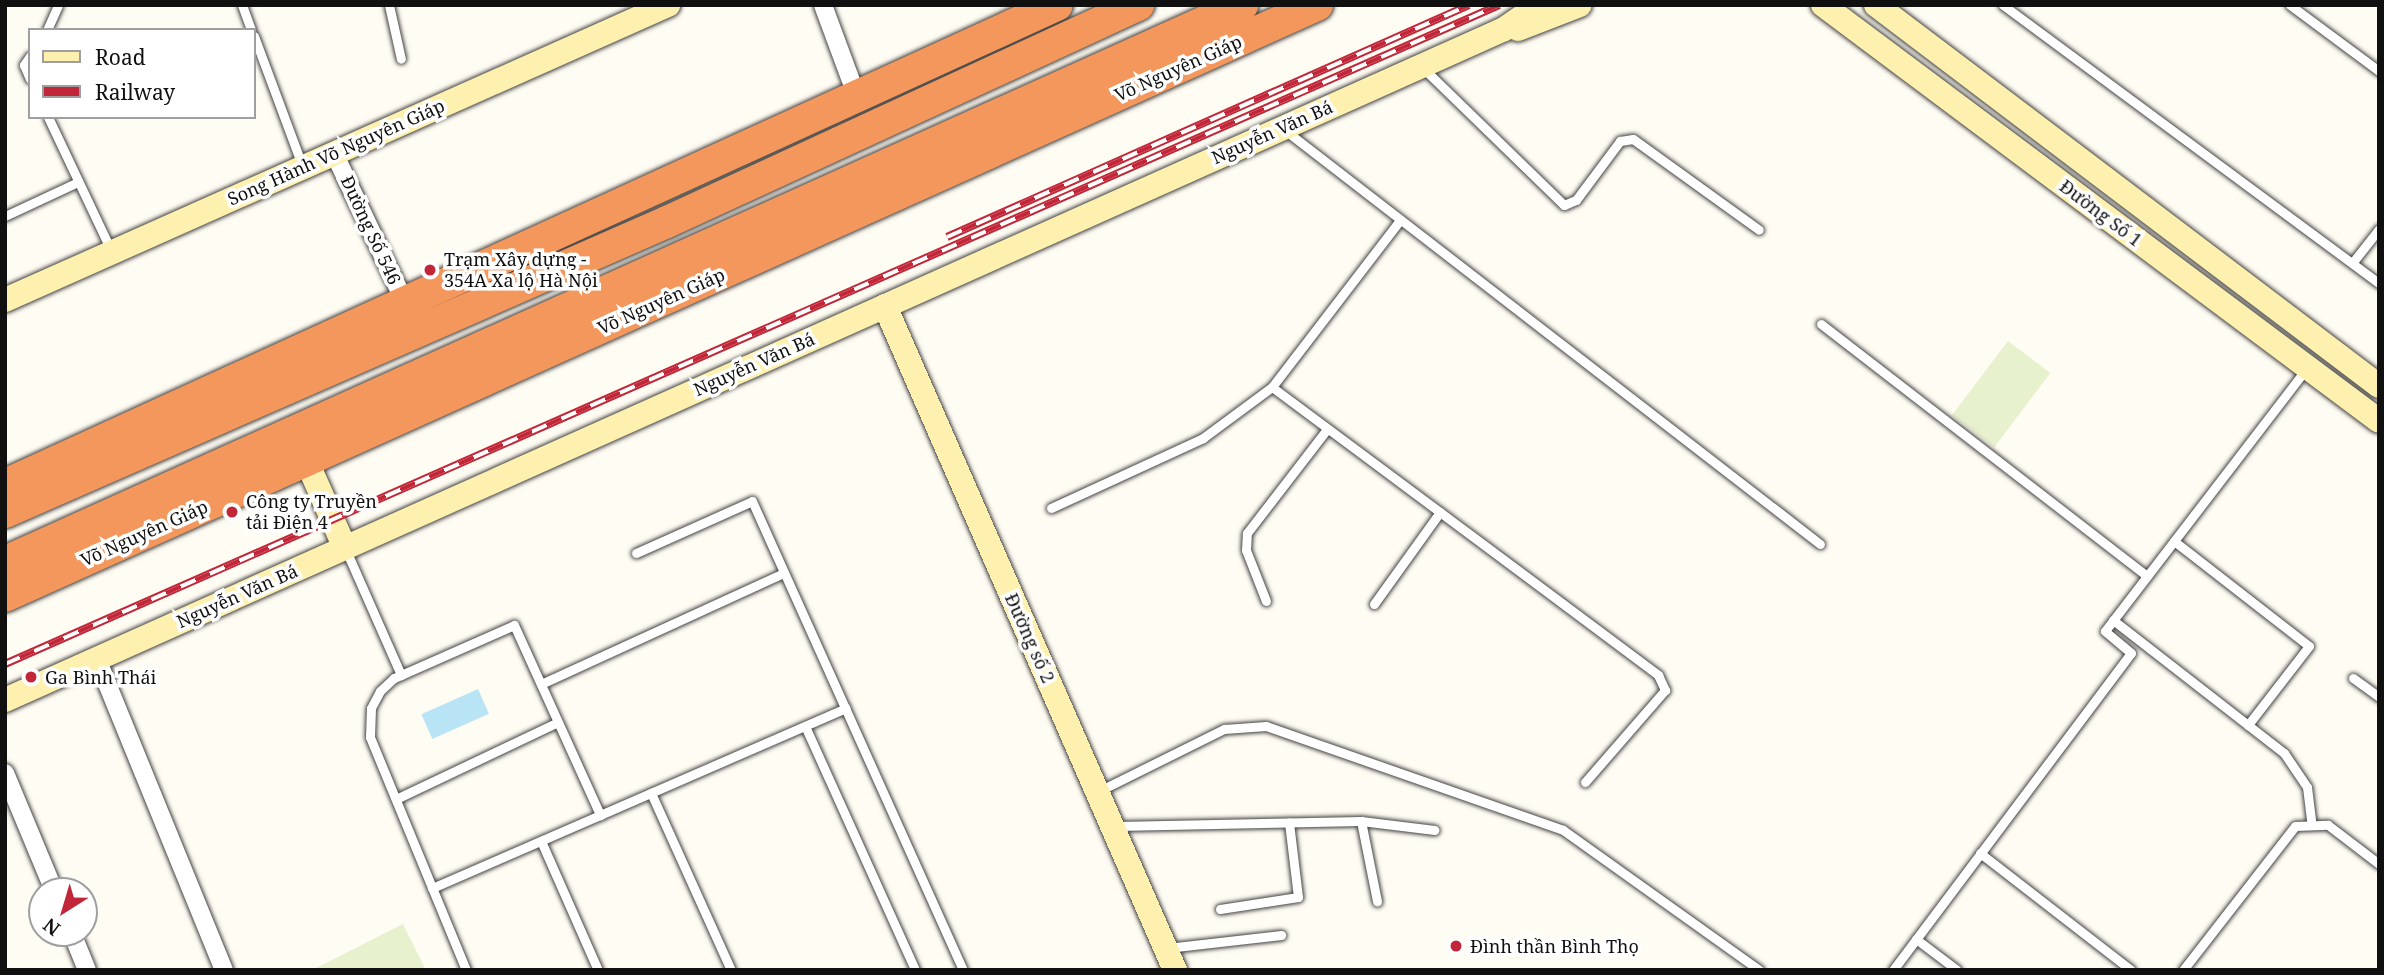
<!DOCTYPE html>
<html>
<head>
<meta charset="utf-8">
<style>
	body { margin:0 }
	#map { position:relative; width:2384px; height:975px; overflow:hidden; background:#fffcf3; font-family:"Noto Serif",serif }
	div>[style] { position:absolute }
	.pitch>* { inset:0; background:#e8f1ce; transform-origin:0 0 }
	.water>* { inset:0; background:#b8e4f6; transform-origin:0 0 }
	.roads { filter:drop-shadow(0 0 2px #434343) drop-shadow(0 0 2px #434343) }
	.lane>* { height:9px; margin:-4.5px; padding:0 4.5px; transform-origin:4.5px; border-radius:4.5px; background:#fff }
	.street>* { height:18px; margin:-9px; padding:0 9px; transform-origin:9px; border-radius:9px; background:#fff }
	.secondary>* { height:24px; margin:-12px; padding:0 12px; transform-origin:12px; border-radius:12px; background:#fef0af }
	.highway>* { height:32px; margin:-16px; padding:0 16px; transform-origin:16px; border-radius:16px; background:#f4975c }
	.rail>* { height:8px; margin-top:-4px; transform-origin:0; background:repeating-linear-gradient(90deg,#fff 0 16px,#c12739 0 32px); box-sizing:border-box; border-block:2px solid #c12739 }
	.dots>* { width:19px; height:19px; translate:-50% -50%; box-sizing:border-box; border:4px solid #fff; border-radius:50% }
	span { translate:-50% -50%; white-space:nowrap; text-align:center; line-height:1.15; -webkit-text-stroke:7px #fff; paint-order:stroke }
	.street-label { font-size:18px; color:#101010 }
	.poi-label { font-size:18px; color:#101010 }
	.left { translate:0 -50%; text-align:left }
	.frame { position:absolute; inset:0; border:7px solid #101010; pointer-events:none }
	.legend { position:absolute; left:28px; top:28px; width:228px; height:91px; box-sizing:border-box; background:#fff; border:2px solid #9f9f9f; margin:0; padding:9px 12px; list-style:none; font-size:21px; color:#101010 }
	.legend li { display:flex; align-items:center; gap:14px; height:35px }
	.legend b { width:35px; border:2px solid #9f9f9f }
	.north { position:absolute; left:28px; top:877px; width:70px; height:70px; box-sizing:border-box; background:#fff; border:2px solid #9f9f9f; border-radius:50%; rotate:217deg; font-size:19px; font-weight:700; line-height:28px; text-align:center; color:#101010 }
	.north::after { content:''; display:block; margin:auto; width:24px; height:32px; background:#c12739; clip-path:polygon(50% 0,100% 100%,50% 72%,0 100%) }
</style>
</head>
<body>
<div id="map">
	<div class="pitch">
		<div style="left:2008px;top:341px;width:53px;height:93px;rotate:37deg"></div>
		<div style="clip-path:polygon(403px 924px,426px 970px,312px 970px)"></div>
	</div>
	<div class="water">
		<div style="left:478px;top:689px;width:27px;height:62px;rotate:66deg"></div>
	</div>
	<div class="roads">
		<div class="lane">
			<div style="left:242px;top:5px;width:27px;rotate:70deg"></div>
			<div style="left:389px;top:5px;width:55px;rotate:77.5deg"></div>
			<div style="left:2003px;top:5px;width:468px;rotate:36.5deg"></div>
			<div style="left:2290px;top:5px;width:111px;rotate:36.6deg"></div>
			<div style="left:47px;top:30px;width:27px;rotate:-66deg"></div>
			<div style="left:254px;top:36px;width:138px;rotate:69.6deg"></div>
			<div style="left:30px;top:56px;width:11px;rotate:124deg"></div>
			<div style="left:24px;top:65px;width:15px;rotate:67deg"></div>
			<div style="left:1422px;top:67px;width:198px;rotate:44.2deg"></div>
			<div style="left:1564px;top:205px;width:13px;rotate:-23deg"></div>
			<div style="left:1576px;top:200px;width:74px;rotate:-53.3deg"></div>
			<div style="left:1620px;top:141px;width:13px;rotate:-9deg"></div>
			<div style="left:1633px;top:139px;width:155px;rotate:35.8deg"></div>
			<div style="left:48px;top:117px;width:147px;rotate:64.7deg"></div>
			<div style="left:1286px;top:131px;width:675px;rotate:37.72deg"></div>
			<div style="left:5px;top:216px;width:81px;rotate:-25deg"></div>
			<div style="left:2353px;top:262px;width:42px;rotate:-51.8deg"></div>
			<div style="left:1821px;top:324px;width:412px;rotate:37.7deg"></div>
			<div style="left:1272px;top:387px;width:482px;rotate:36.7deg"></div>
			<div style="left:1658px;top:675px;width:17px;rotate:65deg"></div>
			<div style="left:1665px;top:690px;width:122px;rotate:131deg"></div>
			<div style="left:1051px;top:508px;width:167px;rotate:-24.7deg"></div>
			<div style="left:1203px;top:438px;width:86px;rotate:-36.5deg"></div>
			<div style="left:1272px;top:387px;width:210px;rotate:-52.5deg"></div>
			<div style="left:2174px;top:541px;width:171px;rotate:37.9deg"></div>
			<div style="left:2309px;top:646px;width:100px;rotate:127.7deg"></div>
			<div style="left:345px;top:548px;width:139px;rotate:66.2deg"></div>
			<div style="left:636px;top:553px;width:127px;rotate:-24.1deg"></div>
			<div style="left:752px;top:501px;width:514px;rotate:65.78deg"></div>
			<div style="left:1266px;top:601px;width:55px;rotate:-111.4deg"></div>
			<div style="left:1246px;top:550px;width:17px;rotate:-87deg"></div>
			<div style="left:1247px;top:533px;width:131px;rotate:-52.4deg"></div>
			<div style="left:1374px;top:604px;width:113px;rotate:-54.3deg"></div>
			<div style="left:2113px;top:620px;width:217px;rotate:37.9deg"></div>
			<div style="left:2284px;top:753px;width:41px;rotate:55.9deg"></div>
			<div style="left:2307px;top:787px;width:34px;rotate:83deg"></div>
			<div style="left:2353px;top:678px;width:32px;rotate:36deg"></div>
			<div style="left:541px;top:684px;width:267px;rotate:-24.6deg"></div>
			<div style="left:805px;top:726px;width:268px;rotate:65.7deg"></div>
			<div style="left:1099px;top:791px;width:140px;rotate:-26.4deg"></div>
			<div style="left:1224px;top:729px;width:42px;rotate:-4.1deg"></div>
			<div style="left:1266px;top:726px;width:315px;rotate:19.3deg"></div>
			<div style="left:1563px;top:830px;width:241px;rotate:35.5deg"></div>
			<div style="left:651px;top:793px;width:194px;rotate:65.7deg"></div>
			<div style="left:396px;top:799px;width:179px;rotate:-25.4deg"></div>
			<div style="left:1361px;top:821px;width:82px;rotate:78.7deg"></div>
			<div style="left:1117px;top:826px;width:244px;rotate:-1.2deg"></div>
			<div style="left:1361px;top:821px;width:74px;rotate:7deg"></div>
			<div style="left:541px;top:841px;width:141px;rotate:66.2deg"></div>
			<div style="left:1980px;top:853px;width:191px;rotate:37.8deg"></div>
			<div style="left:432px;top:888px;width:451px;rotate:-23.5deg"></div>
			<div style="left:1220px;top:909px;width:79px;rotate:-8.7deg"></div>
			<div style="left:1298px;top:897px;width:75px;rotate:-96.9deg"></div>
			<div style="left:1916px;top:939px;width:51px;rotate:37.1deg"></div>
			<div style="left:1167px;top:948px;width:115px;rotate:-6.5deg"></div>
			<div style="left:466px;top:970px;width:252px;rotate:-112.4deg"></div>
			<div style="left:370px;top:737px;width:29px;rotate:-88deg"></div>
			<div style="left:371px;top:708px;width:19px;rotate:-62deg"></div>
			<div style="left:380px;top:691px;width:19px;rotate:-43deg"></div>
			<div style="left:394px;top:678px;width:131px;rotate:-23.8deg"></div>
			<div style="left:514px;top:625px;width:209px;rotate:65.6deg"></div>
			<div style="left:1893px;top:970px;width:396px;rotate:-53.1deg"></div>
			<div style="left:2131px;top:653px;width:34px;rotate:-140deg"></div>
			<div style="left:2105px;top:631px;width:330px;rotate:-52.5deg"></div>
			<div style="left:2183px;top:970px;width:182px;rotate:-52.1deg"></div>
			<div style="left:2295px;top:826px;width:33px;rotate:-2deg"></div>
			<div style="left:2328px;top:825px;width:64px;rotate:37.4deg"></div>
		</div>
		<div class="street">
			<div style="left:823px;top:5px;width:98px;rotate:69.7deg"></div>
			<div style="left:334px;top:153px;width:170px;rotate:64.6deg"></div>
			<div style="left:97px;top:659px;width:336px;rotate:67.8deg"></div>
			<div style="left:5px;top:773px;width:128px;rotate:67.4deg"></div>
			<div style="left:72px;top:933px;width:40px;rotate:68deg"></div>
		</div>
		<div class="secondary">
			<div style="left:1823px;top:5px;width:694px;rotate:36.8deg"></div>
			<div style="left:1876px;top:5px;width:631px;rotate:37.14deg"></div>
			<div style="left:1518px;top:29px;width:66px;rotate:-21.2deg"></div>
			<div style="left:5px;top:300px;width:726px;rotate:-23.99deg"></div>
			<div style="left:885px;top:306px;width:725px;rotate:66.41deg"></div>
			<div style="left:300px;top:446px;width:111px;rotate:66.2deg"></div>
			<div style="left:5px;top:700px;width:1642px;rotate:-24.11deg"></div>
			<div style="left:1504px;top:29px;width:42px;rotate:-34.4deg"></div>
		</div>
		<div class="highway">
			<div style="left:5px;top:485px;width:1156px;rotate:-24.53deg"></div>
			<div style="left:5px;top:512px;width:723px;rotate:-23.66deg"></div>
			<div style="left:667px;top:222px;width:519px;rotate:-24.74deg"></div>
			<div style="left:5px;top:562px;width:1357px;rotate:-24.24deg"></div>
			<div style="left:5px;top:596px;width:1439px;rotate:-24.25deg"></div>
		</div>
	</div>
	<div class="rail">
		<div style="left:947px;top:237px;width:571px;rotate:-23.96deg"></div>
		<div style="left:5px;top:664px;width:1633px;rotate:-23.8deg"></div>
	</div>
	<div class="dots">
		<div style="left:430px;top:270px;background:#c12739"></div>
		<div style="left:232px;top:512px;background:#c12739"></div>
		<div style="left:31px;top:677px;background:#c12739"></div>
		<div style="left:1456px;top:946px;background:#c12739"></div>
	</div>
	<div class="street-label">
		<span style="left:1178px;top:68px;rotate:-24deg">Võ Nguyên Giáp</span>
		<span style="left:1272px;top:132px;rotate:-24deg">Nguyễn Văn Bá</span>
		<span style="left:336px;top:152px;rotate:-24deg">Song Hành Võ Nguyên Giáp</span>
		<span style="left:2101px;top:213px;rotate:37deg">Đường Số 1</span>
		<span style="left:371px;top:230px;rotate:65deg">Đường Số 546</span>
		<span style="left:661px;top:301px;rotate:-24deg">Võ Nguyên Giáp</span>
		<span style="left:754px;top:364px;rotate:-24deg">Nguyễn Văn Bá</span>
		<span style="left:144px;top:533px;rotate:-24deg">Võ Nguyên Giáp</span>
		<span style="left:237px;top:596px;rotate:-24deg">Nguyễn Văn Bá</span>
		<span style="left:1030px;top:638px;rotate:66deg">Đường số 2</span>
	</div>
	<div class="poi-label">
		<span class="left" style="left:444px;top:270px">Trạm Xây dựng -<br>354A Xa lộ Hà Nội</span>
		<span class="left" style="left:246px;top:512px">Công ty Truyền<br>tải Điện 4</span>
		<span class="left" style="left:45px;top:677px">Ga Bình Thái</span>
		<span class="left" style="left:1470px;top:946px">Đình thần Bình Thọ</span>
	</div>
	<div class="frame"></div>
	<ul class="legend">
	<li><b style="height:9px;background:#fef0af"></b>Road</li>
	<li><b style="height:9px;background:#c12739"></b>Railway</li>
	</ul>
	<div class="north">N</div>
</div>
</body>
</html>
